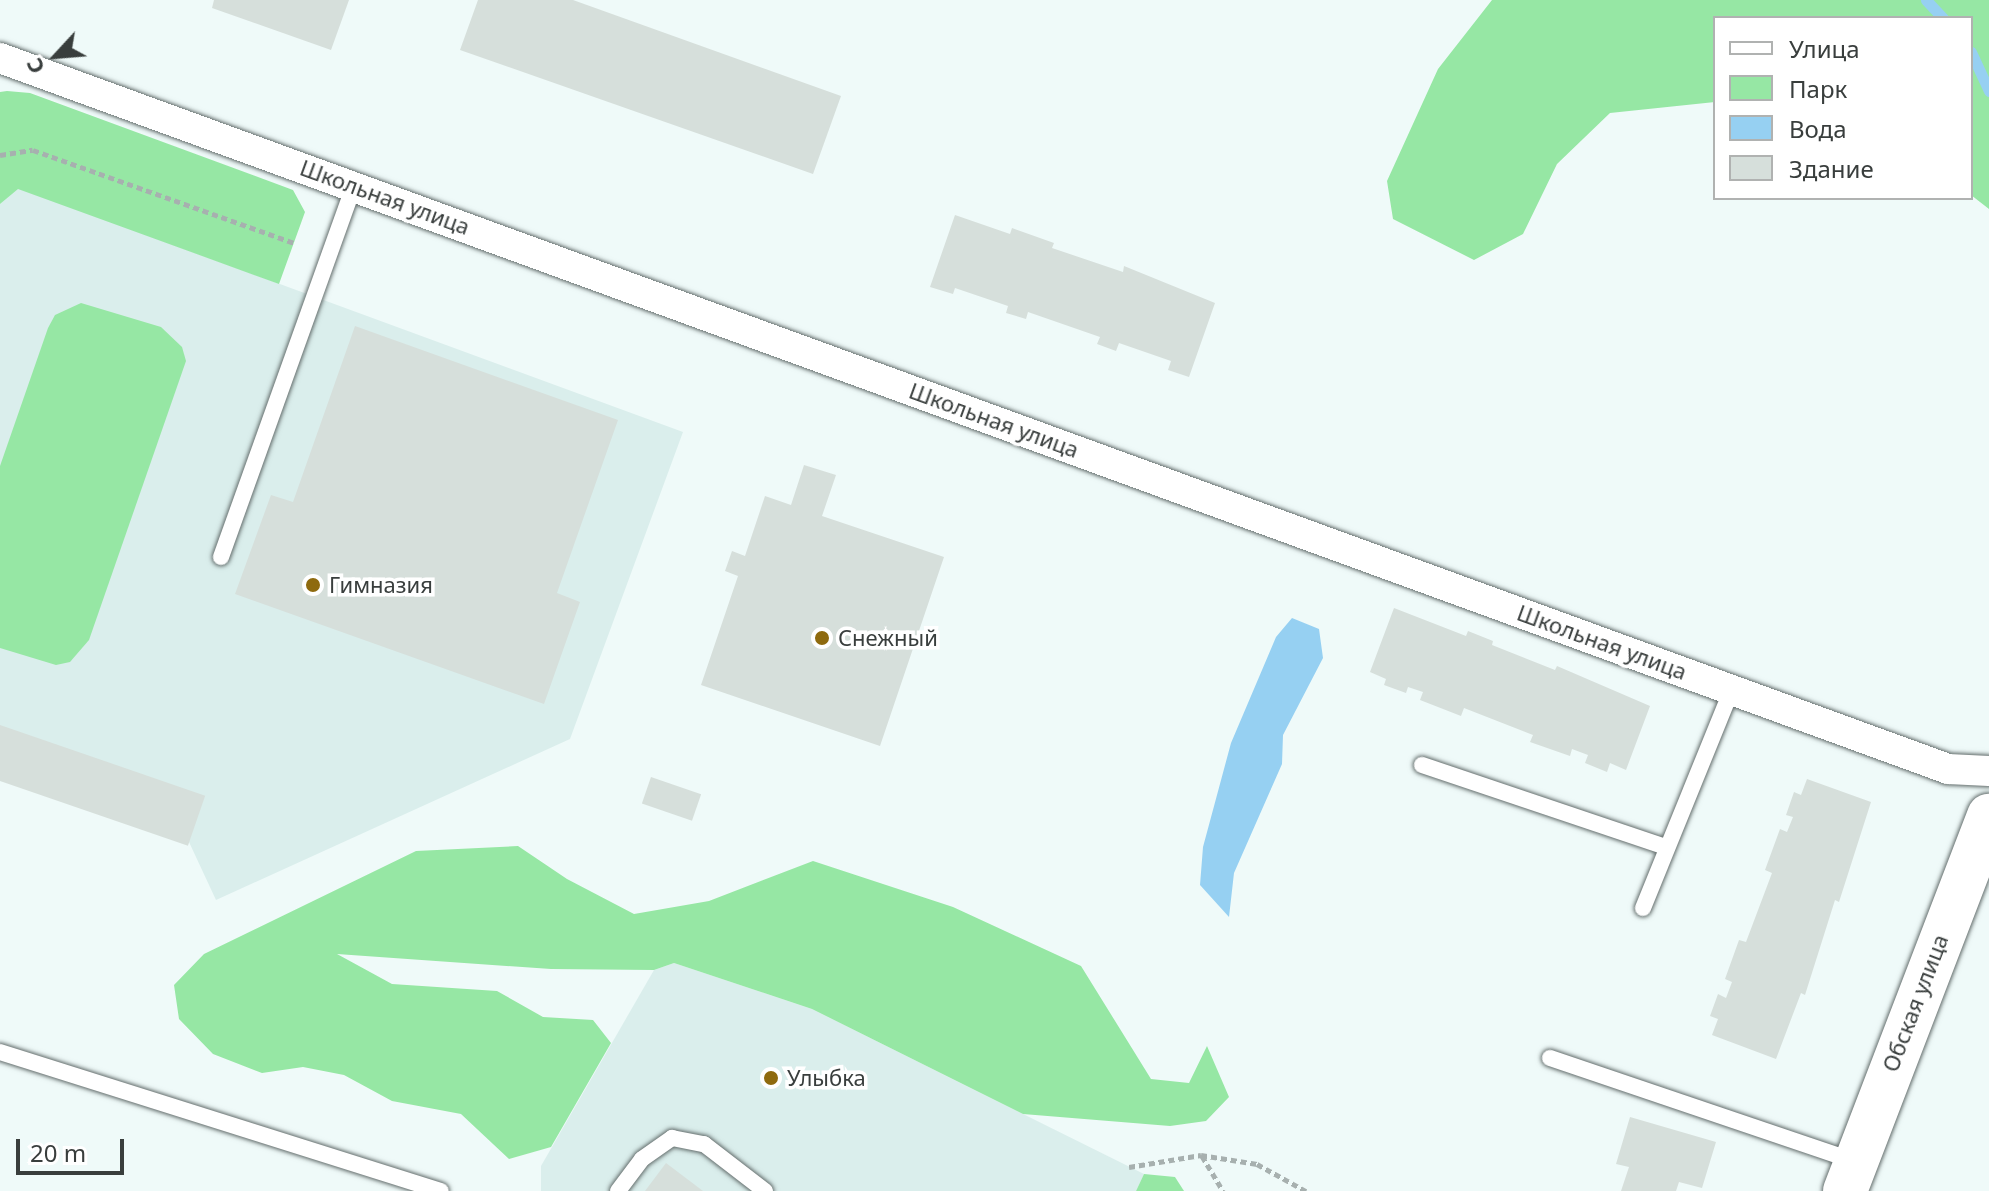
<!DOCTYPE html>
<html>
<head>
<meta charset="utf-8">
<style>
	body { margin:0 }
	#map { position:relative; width:1989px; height:1191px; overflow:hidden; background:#effaf9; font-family:"Noto Sans",sans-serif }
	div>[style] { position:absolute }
	.built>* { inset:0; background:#daeeec }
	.green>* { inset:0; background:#96e7a4 }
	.water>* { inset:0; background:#96d0f2 }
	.stream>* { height:11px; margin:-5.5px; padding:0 5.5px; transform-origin:5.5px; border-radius:5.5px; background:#96d0f2 }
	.building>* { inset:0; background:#d6dfdb; transform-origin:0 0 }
	.path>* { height:5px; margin-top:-2.5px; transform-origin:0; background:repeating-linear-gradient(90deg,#a7b0af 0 6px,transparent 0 10px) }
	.roads { filter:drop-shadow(0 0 2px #646e6d) drop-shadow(0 0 2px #646e6d) }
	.lane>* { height:16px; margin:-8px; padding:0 8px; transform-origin:8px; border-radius:8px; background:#fff }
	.street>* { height:30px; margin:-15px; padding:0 15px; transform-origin:15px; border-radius:15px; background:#fff }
	.secondary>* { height:44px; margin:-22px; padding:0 22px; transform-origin:22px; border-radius:22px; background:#fff }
	.dots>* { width:22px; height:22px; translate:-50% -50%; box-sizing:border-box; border:4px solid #fff; border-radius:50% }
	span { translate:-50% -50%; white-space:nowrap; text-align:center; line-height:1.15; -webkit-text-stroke:7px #fff; paint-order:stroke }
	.street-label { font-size:22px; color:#393e3d }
	.poi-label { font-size:22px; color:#393e3d }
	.left { translate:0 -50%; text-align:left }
	.legend { position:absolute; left:1713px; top:16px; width:260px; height:184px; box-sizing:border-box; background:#fff; border:2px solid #b0b2b1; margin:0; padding:10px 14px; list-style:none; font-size:24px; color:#393e3d }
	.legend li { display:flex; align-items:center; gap:16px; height:40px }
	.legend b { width:40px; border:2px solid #b0b2b1 }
	.north { position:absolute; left:16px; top:16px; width:80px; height:80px; -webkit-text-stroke:6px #fff; paint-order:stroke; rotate:244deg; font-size:22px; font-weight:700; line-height:32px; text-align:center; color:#393e3d }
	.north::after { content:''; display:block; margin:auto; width:28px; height:36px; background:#393e3d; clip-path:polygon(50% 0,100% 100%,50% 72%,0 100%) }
	.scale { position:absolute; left:16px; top:1139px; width:108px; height:36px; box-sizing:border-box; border:4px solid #393e3d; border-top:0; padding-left:10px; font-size:24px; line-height:28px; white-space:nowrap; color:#393e3d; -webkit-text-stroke:6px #fff; paint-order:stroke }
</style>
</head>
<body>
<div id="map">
	<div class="built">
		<div style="clip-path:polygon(18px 188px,683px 432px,570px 739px,216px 900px,189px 842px,0 778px,0 204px)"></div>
		<div style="clip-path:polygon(674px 963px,812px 1009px,1144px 1174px,1136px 1191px,541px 1191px,541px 1166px,654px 970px)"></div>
	</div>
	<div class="green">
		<div style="clip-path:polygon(1492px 0,1989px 0,1989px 209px,1971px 195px,1971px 18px,1715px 18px,1715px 102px,1610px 113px,1557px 164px,1523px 234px,1474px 260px,1393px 219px,1387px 181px,1438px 69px)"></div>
		<div style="clip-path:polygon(7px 91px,30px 93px,293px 190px,305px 212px,279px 284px,18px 189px,0 204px,0 92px)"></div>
		<div style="clip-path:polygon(81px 303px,161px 327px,182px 347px,186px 361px,89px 640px,70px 662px,56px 665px,0 648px,0 466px,48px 328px,55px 315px)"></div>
		<div style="clip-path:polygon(518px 846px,567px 879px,634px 914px,709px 901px,813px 861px,953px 907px,1081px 966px,1151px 1079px,1189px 1083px,1207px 1046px,1229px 1097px,1206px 1121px,1170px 1126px,1023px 1114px,812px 1009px,674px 963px,654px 970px,551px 969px,337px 954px,392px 984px,497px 991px,543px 1017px,593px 1020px,611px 1043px,551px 1147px,509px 1159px,461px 1114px,392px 1101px,344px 1075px,303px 1067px,262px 1073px,213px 1054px,179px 1019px,174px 985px,204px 954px,416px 851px)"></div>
		<div style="clip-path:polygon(1144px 1174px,1175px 1177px,1184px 1191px,1136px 1191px)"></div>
	</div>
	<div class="water">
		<div style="clip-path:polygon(1292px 618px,1319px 629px,1323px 658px,1283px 735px,1282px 764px,1234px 873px,1229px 917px,1200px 885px,1203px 847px,1231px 743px,1276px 637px)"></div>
	</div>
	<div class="stream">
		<div style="left:1926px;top:0;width:25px;rotate:47deg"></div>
		<div style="left:1971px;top:52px;width:43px;rotate:65.2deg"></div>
	</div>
	<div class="building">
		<div style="clip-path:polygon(214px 0,349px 0,331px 50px,212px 8px)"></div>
		<div style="clip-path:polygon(478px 0,573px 0,841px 96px,813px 174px,460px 50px)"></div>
		<div style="clip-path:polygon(955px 215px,1010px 234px,1012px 228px,1054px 243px,1052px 248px,1123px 272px,1124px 266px,1215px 303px,1189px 377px,1168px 370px,1171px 361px,1119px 343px,1116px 351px,1097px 344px,1100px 337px,1028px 312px,1026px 319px,1006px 313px,1008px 306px,955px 288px,953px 294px,930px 287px)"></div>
		<div style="clip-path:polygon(355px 326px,618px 420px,557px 593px,580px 602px,544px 704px,235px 594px,271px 495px,293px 502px)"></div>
		<div style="clip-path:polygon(804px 465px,836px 475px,822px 516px,944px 557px,880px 746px,701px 685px,738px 576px,725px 571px,732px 551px,745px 556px,765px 496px,791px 505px)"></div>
		<div style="clip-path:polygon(1394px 608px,1466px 636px,1468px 631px,1493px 641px,1492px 645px,1555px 670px,1557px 666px,1650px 706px,1626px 770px,1610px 763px,1607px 772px,1585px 763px,1588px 755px,1572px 749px,1570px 756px,1530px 742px,1533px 735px,1464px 708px,1461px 716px,1420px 700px,1423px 692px,1408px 687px,1406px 693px,1384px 685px,1386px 679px,1370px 672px)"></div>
		<div style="left:0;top:725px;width:217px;height:53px;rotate:19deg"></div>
		<div style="left:651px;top:777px;width:53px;height:28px;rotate:19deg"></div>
		<div style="clip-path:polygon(1807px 779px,1871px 802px,1839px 902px,1835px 900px,1805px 995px,1801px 993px,1776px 1059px,1712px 1035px,1718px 1019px,1710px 1016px,1718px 994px,1726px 998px,1732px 982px,1725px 979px,1739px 940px,1746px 942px,1772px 873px,1765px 870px,1780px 829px,1787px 832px,1793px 817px,1786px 815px,1794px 792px,1801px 795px)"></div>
		<div style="clip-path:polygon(1630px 1117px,1716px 1142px,1702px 1188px,1679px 1182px,1676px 1191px,1621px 1191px,1629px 1167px,1616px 1164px)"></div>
		<div style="clip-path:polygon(666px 1163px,703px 1191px,645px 1191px)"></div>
	</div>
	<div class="path">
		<div style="left:0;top:155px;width:33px;rotate:-9deg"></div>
		<div style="left:33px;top:150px;width:277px;rotate:19.6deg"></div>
		<div style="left:1202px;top:1156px;width:41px;rotate:59deg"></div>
		<div style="left:1129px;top:1167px;width:73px;rotate:-9.5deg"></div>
		<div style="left:1201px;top:1155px;width:57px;rotate:9.1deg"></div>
		<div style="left:1257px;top:1164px;width:56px;rotate:28.9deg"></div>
	</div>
	<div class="roads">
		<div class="lane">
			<div style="left:221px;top:557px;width:395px;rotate:-70.3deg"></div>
			<div style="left:1422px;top:765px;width:257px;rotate:18.6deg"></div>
			<div style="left:1643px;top:908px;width:236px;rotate:-67.9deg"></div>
			<div style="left:0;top:1052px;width:462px;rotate:17.5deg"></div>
			<div style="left:1550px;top:1058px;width:322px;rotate:18.7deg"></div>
			<div style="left:618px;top:1191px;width:40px;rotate:-53deg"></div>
			<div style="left:642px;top:1159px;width:37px;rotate:-35deg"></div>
			<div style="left:672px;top:1138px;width:33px;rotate:11deg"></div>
			<div style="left:704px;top:1144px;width:77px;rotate:37.6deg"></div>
		</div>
		<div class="street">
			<div style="left:0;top:58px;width:2074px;rotate:20.05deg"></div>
			<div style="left:1948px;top:769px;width:41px;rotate:2.8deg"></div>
		</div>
		<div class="secondary">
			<div style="left:1845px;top:1191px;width:402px;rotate:-69deg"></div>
		</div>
	</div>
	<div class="dots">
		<div style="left:313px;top:585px;background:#8e6a0e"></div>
		<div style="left:822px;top:638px;background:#8e6a0e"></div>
		<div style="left:771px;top:1078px;background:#8e6a0e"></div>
	</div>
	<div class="street-label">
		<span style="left:385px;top:197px;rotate:20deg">Школьная улица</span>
		<span style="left:994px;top:420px;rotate:20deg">Школьная улица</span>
		<span style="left:1602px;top:642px;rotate:20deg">Школьная улица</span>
		<span style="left:1915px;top:1003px;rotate:-69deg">Обская улица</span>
	</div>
	<div class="poi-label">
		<span class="left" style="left:329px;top:585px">Гимназия</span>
		<span class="left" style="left:838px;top:638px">Снежный</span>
		<span class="left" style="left:787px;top:1078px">Улыбка</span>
	</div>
	<ul class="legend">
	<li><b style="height:10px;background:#fff"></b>Улица</li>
	<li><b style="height:22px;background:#96e7a4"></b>Парк</li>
	<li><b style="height:22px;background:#96d0f2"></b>Вода</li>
	<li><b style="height:22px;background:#d6dfdb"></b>Здание</li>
	</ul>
	<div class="north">С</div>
	<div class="scale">20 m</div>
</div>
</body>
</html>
